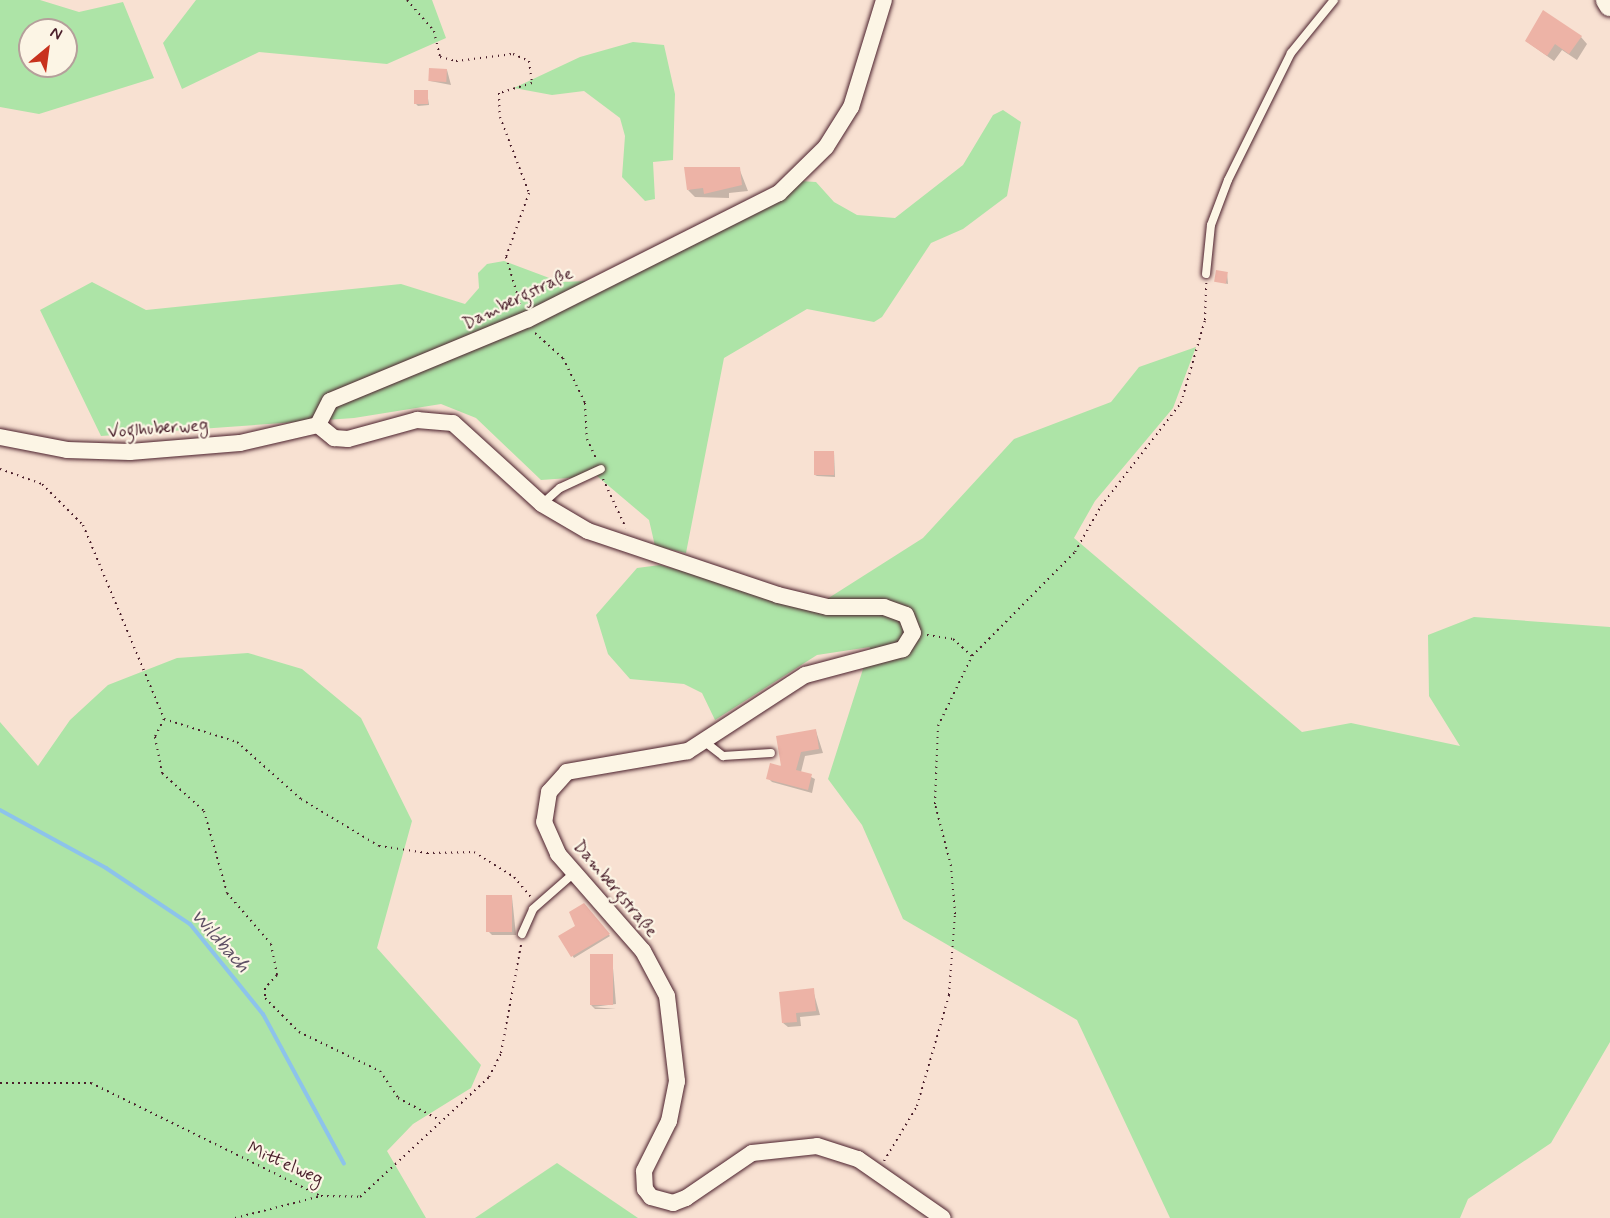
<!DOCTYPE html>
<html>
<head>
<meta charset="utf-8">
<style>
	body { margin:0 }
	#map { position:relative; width:1610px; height:1218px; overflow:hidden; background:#f8e1d2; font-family:Mynerve,sans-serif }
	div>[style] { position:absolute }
	.green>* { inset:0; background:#ade4a7 }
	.shadow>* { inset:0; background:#0003 }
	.stream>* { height:4px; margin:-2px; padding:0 2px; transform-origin:2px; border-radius:2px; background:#8dc3eb }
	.building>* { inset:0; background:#edb3a6; transform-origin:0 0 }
	.path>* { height:2px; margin-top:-1px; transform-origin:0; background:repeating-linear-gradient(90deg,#4a1f2b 0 1.5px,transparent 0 6px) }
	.roads { filter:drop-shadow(0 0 2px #4a1f2b) drop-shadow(0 0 2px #4a1f2b) }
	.lane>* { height:8px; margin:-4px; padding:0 4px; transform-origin:4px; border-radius:4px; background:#fcf5e5 }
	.street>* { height:16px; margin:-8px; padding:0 8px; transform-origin:8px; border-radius:8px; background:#fcf5e5 }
	.secondary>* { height:22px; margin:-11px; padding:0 11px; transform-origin:11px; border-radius:11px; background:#fcf5e5 }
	span { translate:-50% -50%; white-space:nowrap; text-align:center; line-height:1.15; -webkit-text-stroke:4.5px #fcf5e5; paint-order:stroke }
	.street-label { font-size:18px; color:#4a1f2b }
	.water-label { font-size:20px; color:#5e5065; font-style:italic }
	.north { position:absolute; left:18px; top:18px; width:60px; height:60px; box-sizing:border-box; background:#fcf5e5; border:2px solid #b59f9b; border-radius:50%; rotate:29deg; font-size:16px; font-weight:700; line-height:24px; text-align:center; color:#4a1f2b }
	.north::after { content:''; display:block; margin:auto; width:21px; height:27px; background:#c8321e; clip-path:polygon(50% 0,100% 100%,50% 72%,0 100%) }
</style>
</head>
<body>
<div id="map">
	<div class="green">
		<div style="clip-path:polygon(evenodd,0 0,40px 0,79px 12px,123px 2px,154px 78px,39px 114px,0 107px,0 0,30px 30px,66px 30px,66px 66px,30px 66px,30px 30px)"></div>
		<div style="clip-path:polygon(196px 0,432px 0,446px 38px,387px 64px,259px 52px,182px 89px,163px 43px)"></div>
		<div style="clip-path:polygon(633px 42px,664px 45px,675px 94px,673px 160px,653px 162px,655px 199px,645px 201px,622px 177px,625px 136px,620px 118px,584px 91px,552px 95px,514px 88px,580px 57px)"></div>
		<div style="clip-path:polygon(1003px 110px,1021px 122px,1007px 196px,963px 229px,931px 243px,882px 317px,874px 322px,807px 309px,724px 358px,686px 553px,655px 546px,649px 520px,597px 476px,541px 480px,476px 418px,441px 404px,354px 418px,101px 436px,40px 310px,92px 282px,146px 310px,401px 284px,465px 304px,479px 288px,478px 273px,487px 264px,504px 261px,560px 282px,588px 281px,800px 181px,816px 182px,834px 202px,857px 215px,895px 218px,963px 165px,993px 115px)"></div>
		<div style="clip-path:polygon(1196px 347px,1173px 408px,1095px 501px,1074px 538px,1302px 732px,1351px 723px,1460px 746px,1429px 696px,1428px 635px,1474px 617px,1610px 627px,1610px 1042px,1551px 1143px,1468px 1199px,1460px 1218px,1170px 1218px,1077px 1020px,903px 919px,862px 825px,828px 779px,870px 647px,817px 655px,715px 720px,702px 693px,684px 684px,630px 679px,608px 654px,596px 615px,637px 568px,660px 565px,816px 606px,923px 538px,1014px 439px,1111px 402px,1139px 367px)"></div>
		<div style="clip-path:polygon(248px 653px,302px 669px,361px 718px,412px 821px,377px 948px,481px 1065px,471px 1088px,413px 1124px,387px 1151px,426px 1218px,0 1218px,0 722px,38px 766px,70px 720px,108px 685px,177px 658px)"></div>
		<div style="clip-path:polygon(557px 1163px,638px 1218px,475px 1218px)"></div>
	</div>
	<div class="shadow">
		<div style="clip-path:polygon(1581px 37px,1587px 44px,1577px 60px,1562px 50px,1554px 61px,1526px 41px)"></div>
		<div style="clip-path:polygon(447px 70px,451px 85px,430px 81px)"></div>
		<div style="clip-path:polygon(427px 92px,429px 105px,418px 106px,416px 104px)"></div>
		<div style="clip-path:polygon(739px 168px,748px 191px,729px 193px,729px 198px,695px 197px,688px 190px)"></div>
		<div style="clip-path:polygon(1227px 273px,1228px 284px,1216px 281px)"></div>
		<div style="clip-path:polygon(834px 452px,835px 477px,817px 476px,815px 475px)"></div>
		<div style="clip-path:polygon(816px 731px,823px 753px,805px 756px,801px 772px,815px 779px,812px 793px,772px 782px,768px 778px)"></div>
		<div style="clip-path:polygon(512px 897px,516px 935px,492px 935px,488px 931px)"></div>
		<div style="clip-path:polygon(583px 905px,610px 936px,574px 958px,560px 937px,577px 927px)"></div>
		<div style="clip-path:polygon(612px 956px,616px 1004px,593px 1007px,616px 1009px,595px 1009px,591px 1005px)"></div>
		<div style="clip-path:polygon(813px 990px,820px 1015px,800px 1017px,801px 1026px,788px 1027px,783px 1023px)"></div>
	</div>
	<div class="stream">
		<div style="left:0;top:810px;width:121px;rotate:28.7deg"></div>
		<div style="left:106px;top:868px;width:101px;rotate:33.7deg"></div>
		<div style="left:190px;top:924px;width:116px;rotate:51deg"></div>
		<div style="left:263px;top:1014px;width:170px;rotate:61.6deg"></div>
	</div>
	<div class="building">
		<div style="clip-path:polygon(1543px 10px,1582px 36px,1569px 54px,1555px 44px,1547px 56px,1525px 41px)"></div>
		<div style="left:429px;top:68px;width:18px;height:13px;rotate:3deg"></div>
		<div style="left:428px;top:90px;width:14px;height:14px;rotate:90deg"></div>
		<div style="clip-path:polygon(684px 167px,740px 167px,742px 185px,704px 194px,703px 188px,687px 190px)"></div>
		<div style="left:1216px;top:270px;width:12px;height:12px;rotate:9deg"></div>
		<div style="left:814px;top:451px;width:20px;height:24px"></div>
		<div style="clip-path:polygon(816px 729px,819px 749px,801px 752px,796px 770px,812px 774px,808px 790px,766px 779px,770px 763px,781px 766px,776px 736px)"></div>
		<div style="left:486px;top:895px;width:26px;height:37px"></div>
		<div style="clip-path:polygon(584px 903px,610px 934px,571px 957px,558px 936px,575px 926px,569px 912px)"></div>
		<div style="left:590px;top:954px;width:23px;height:51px"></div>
		<div style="clip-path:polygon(814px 988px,816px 1011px,796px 1013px,797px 1022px,782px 1023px,779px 992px)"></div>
	</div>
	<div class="path">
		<div style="left:407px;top:0;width:41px;rotate:48.9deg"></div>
		<div style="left:434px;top:31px;width:27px;rotate:77deg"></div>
		<div style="left:440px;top:57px;width:16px;rotate:14deg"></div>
		<div style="left:456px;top:61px;width:57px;rotate:-7deg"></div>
		<div style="left:513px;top:54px;width:17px;rotate:24deg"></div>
		<div style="left:529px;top:61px;width:22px;rotate:82deg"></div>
		<div style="left:532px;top:83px;width:34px;rotate:163deg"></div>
		<div style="left:499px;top:93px;width:24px;rotate:88deg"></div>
		<div style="left:500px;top:117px;width:81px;rotate:69.1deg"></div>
		<div style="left:529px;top:193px;width:68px;rotate:109.8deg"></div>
		<div style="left:506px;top:257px;width:52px;rotate:73.3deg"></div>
		<div style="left:535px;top:333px;width:38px;rotate:42deg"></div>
		<div style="left:563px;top:358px;width:50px;rotate:63.9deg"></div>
		<div style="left:585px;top:403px;width:36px;rotate:87deg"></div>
		<div style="left:587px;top:439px;width:23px;rotate:65deg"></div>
		<div style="left:0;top:469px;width:45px;rotate:19.7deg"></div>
		<div style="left:42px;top:484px;width:58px;rotate:45deg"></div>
		<div style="left:83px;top:525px;width:210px;rotate:67.3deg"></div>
		<div style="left:164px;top:719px;width:77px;rotate:17.5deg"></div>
		<div style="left:237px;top:742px;width:86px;rotate:41.7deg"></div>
		<div style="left:301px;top:799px;width:91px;rotate:31.1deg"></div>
		<div style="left:379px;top:846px;width:49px;rotate:8.3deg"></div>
		<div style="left:427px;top:853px;width:47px;rotate:-1.2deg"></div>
		<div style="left:474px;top:852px;width:47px;rotate:32deg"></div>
		<div style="left:514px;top:877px;width:26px;rotate:50deg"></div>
		<div style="left:603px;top:479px;width:54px;rotate:64.9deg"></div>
		<div style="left:927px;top:635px;width:26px;rotate:9deg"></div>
		<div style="left:953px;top:639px;width:25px;rotate:42deg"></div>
		<div style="left:164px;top:719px;width:20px;rotate:117deg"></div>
		<div style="left:155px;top:737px;width:37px;rotate:79deg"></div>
		<div style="left:162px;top:773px;width:57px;rotate:42.1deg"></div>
		<div style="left:204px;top:811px;width:85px;rotate:74.3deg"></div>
		<div style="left:227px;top:893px;width:67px;rotate:49.2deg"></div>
		<div style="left:271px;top:944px;width:32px;rotate:79deg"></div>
		<div style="left:277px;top:975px;width:18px;rotate:133deg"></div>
		<div style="left:265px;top:988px;width:10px;rotate:90deg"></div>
		<div style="left:265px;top:998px;width:48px;rotate:45deg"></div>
		<div style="left:299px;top:1032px;width:90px;rotate:25.7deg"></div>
		<div style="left:380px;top:1071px;width:32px;rotate:56deg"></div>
		<div style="left:398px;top:1098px;width:47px;rotate:27.6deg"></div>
		<div style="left:0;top:1083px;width:91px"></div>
		<div style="left:91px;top:1083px;width:256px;rotate:26.2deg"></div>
		<div style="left:321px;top:1196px;width:39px;rotate:1deg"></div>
		<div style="left:360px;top:1197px;width:176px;rotate:-42.9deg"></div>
		<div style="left:489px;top:1077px;width:27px;rotate:-63deg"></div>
		<div style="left:501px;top:1053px;width:110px;rotate:-79.5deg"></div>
		<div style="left:884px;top:1161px;width:64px;rotate:-59deg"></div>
		<div style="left:917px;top:1106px;width:116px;rotate:-73.9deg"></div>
		<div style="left:949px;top:995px;width:81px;rotate:-85.8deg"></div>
		<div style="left:955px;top:914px;width:48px;rotate:-94.8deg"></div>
		<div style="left:951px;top:866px;width:64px;rotate:-104.5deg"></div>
		<div style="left:935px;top:804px;width:78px;rotate:-87.8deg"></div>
		<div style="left:938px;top:726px;width:78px;rotate:-64.1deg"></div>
		<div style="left:972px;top:656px;width:146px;rotate:-45.3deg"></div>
		<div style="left:1075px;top:552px;width:53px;rotate:-60.5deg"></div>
		<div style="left:1101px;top:506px;width:130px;rotate:-52.2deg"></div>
		<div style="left:1181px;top:403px;width:86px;rotate:-73.9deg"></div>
		<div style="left:1205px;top:320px;width:37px;rotate:-88deg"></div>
		<div style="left:235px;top:1218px;width:89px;rotate:-14.3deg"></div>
	</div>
	<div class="roads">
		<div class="lane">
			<div style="left:1206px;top:274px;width:49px;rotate:-84.2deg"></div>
			<div style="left:1211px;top:225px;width:48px;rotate:-69.3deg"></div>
			<div style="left:1228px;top:180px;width:142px;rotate:-63.6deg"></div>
			<div style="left:1291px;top:53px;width:68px;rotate:-50.9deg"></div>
			<div style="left:542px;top:504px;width:24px;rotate:-42deg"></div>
			<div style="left:560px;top:488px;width:45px;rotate:-24.9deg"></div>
			<div style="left:705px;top:742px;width:23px;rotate:38deg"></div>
			<div style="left:723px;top:756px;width:48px;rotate:-3.6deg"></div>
			<div style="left:522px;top:934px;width:27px;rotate:-66deg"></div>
			<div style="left:533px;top:909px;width:55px;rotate:-41.3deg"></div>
		</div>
		<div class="street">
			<div style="left:884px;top:0;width:112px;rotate:107.1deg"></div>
			<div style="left:851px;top:107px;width:47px;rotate:122deg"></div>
			<div style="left:826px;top:147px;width:66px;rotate:135.6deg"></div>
			<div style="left:779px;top:193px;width:281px;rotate:153.3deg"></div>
			<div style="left:528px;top:319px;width:214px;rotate:157.5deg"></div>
			<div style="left:330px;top:401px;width:27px;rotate:117deg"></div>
			<div style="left:318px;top:425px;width:21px;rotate:39deg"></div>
			<div style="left:334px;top:438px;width:14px;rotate:4deg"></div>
			<div style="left:348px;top:439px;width:72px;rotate:-15.4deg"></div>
			<div style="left:417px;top:420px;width:36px;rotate:5deg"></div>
			<div style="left:453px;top:423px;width:120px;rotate:42.3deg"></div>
			<div style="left:542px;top:504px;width:53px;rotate:30.4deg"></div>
			<div style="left:588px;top:531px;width:200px;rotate:18.6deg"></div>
			<div style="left:778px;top:595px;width:51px;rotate:13.5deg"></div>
			<div style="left:828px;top:607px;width:56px"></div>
			<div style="left:884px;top:607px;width:23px;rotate:20deg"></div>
			<div style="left:906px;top:615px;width:19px;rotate:69deg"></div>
			<div style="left:913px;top:633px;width:19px;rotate:122deg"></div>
			<div style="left:903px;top:649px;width:101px;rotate:165.1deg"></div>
			<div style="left:805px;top:675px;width:140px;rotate:147deg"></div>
			<div style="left:688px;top:751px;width:123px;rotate:170.2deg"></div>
			<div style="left:567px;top:772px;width:27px;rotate:132deg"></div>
			<div style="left:549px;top:792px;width:30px;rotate:99deg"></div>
			<div style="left:544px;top:822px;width:35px;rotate:66deg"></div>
			<div style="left:558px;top:854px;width:129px;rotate:48.8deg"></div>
			<div style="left:643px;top:951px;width:51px;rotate:61.9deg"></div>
			<div style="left:667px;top:996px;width:86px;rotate:83.3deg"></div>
			<div style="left:677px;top:1081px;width:41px;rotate:101.3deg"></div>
			<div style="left:669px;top:1121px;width:56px;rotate:116.6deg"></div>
			<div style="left:644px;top:1171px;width:18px;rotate:87deg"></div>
			<div style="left:645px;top:1189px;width:10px;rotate:53deg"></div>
			<div style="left:651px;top:1197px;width:23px;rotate:15deg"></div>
			<div style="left:673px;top:1203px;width:14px;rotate:-21deg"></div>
			<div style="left:686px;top:1198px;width:80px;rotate:-34.3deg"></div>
			<div style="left:752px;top:1153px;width:65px;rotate:-6.1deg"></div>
			<div style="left:817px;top:1146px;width:43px;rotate:17.6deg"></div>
			<div style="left:858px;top:1159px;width:103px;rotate:34.8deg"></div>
			<div style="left:0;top:437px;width:68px;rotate:11deg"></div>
			<div style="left:67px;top:450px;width:63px;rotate:1.8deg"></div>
			<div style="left:130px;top:452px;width:110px;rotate:-4.7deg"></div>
			<div style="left:240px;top:443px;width:80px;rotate:-13deg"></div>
		</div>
		<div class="secondary">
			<div style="left:1607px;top:0;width:6px;rotate:59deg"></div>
		</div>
	</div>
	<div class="street-label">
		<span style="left:518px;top:299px;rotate:-26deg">Dambergstraße</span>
		<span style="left:158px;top:429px;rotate:-4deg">Voglhuberweg</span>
		<span style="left:615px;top:889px;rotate:50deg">Dambergstraße</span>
		<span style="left:285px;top:1164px;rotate:24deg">Mittelweg</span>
	</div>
	<div class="water-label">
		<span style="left:220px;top:941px;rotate:48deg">Wildbach</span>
	</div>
	<div class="north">N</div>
</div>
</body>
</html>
